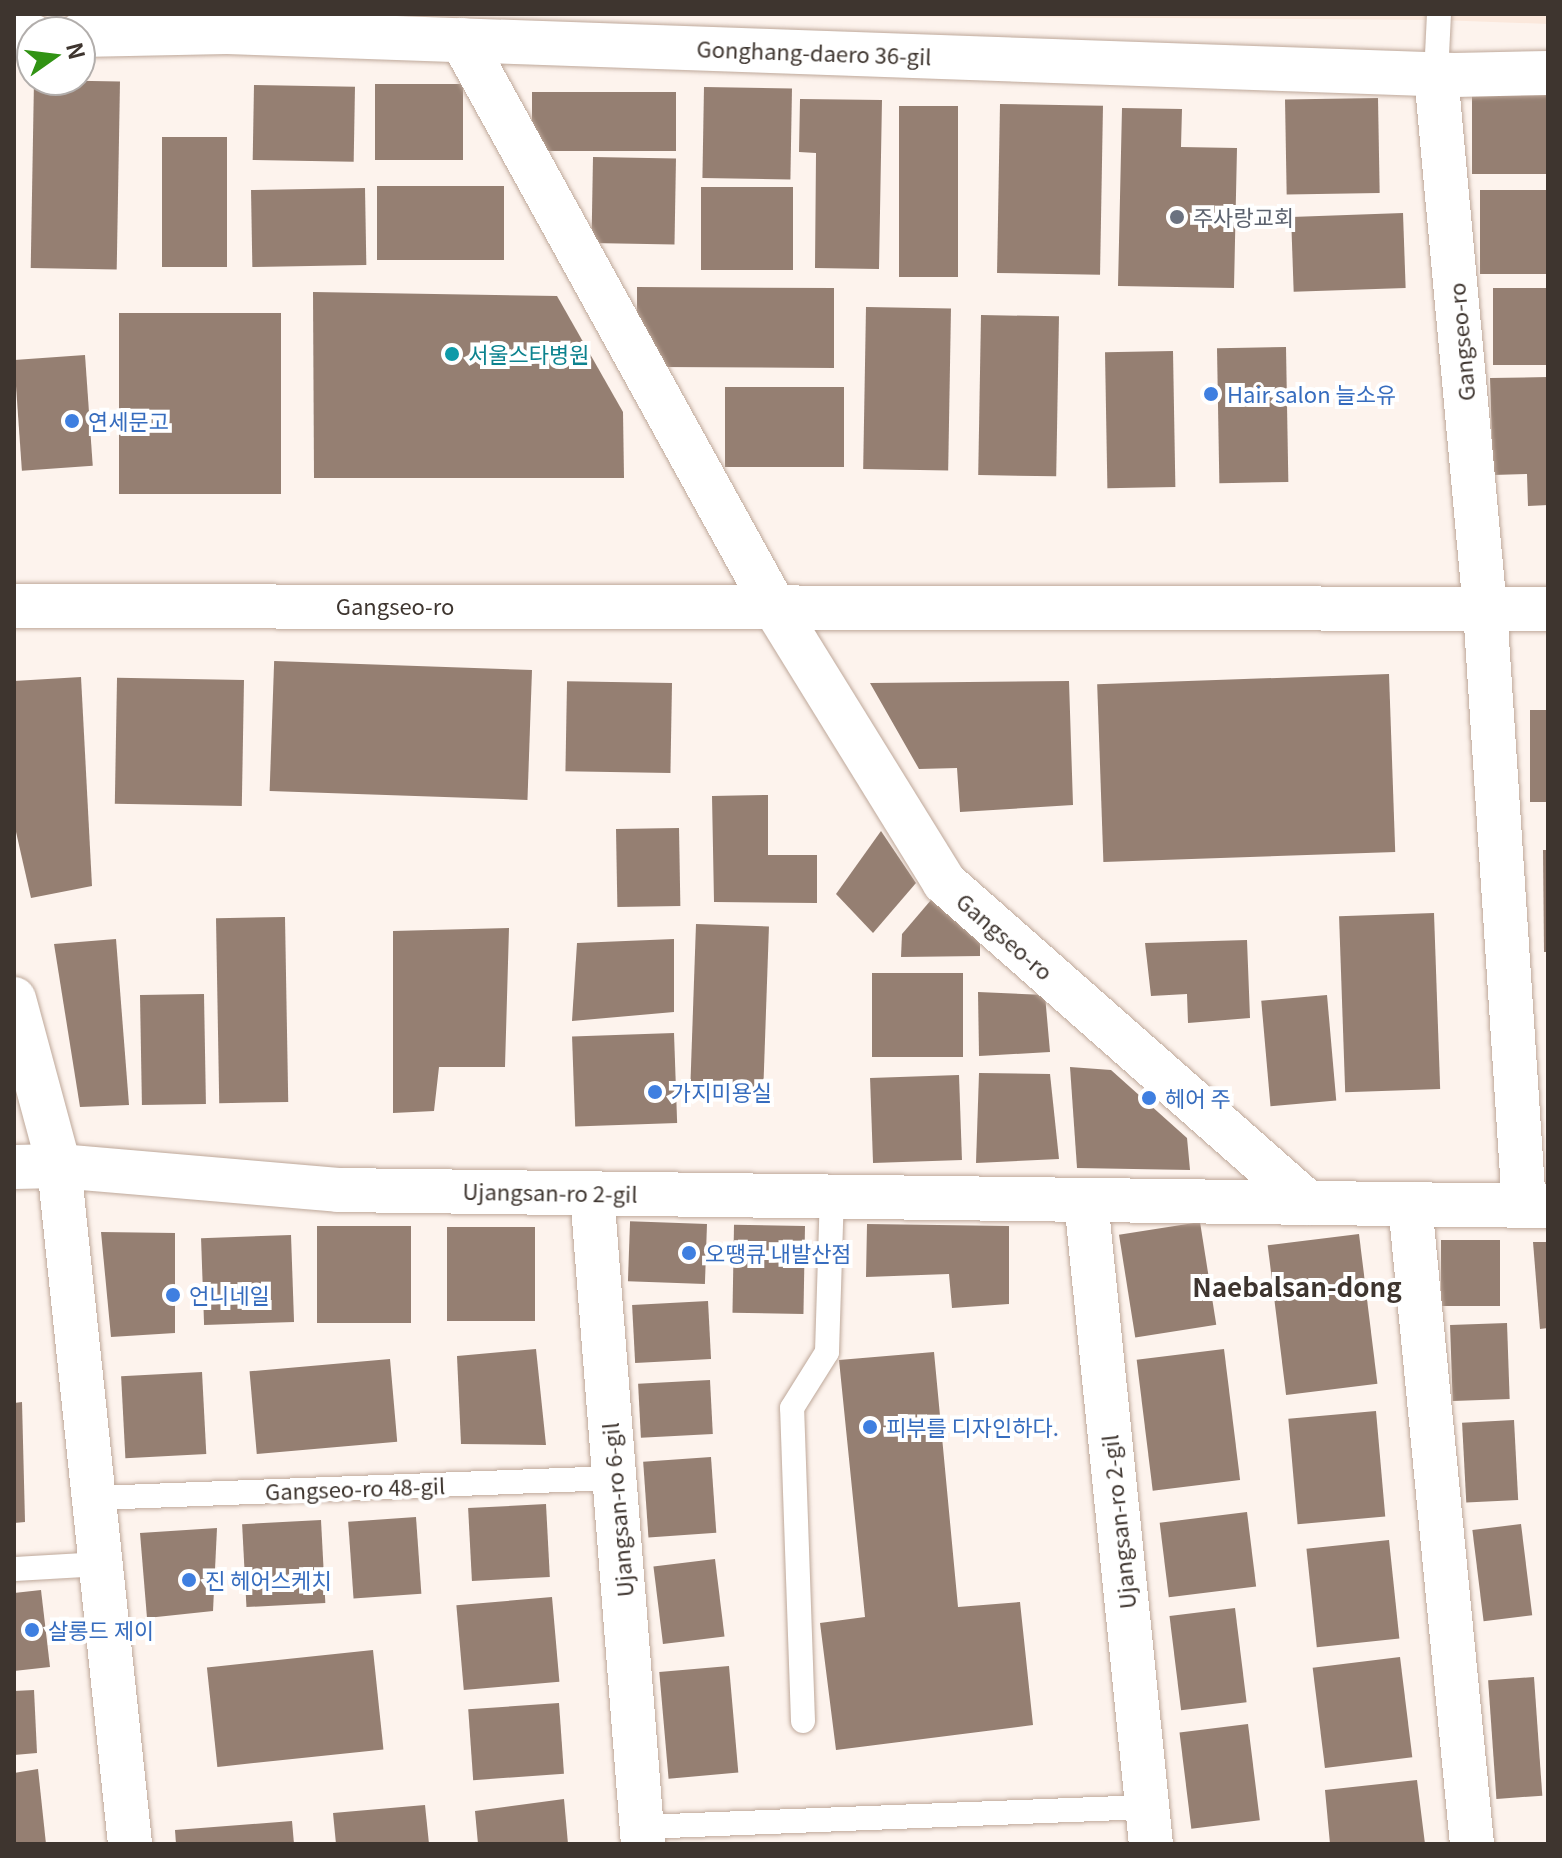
<!DOCTYPE html>
<html>
<head>
<meta charset="utf-8">
<style>
	body { margin:0 }
	#map { position:relative; width:1562px; height:1858px; overflow:hidden; background:#fdf3ed; font-family:Georgia,"Noto Sans KR",serif }
	div>[style] { position:absolute }
	.built>* { inset:0; background:#fbe8dc }
	.building>* { inset:0; background:#957f72; transform-origin:0 0 }
	.roads { filter:drop-shadow(0 0 2px #bea89a) drop-shadow(0 0 2px #bea89a) }
	.service>* { height:24px; margin:-12px; padding:0 12px; transform-origin:12px; border-radius:12px; background:#fff }
	.minor>* { height:44px; margin:-22px; padding:0 22px; transform-origin:22px; border-radius:22px; background:#fff }
	.secondary>* { height:44px; margin:-22px; padding:0 22px; transform-origin:22px; border-radius:22px; background:#fff }
	.dots>* { width:22px; height:22px; translate:-50% -50%; box-sizing:border-box; border:4px solid #fff; border-radius:50% }
	span { translate:-50% -50%; white-space:nowrap; text-align:center; line-height:1.15; -webkit-text-stroke:8px #fff; paint-order:stroke }
	.street-label { font-size:22px; color:#3e352f }
	.worship-label { font-size:22px; color:#5b616d }
	.left { translate:0 -50%; text-align:left }
	.culture-label { font-size:22px; color:#0d838f }
	.shop-label { font-size:22px; color:#366cbe }
	.quarter-label { font-size:26px; color:#3e352f; font-weight:700 }
	.frame { position:absolute; inset:0; border:16px solid #3e352f; pointer-events:none }
	.north { position:absolute; left:16px; top:16px; width:80px; height:80px; box-sizing:border-box; background:#fff; border:2px solid #b2aeac; border-radius:50%; rotate:76deg; font-size:22px; font-weight:700; line-height:32px; text-align:center; color:#3e352f }
	.north::after { content:''; display:block; margin:auto; width:28px; height:36px; background:#319314; clip-path:polygon(50% 0,100% 100%,50% 72%,0 100%) }
</style>
</head>
<body>
<div id="map">
	<div class="built">
		<div style="clip-path:polygon(592px 14px,1548px 14px,1548px 24px,1439px 20px)"></div>
	</div>
	<div class="building">
		<div style="left:34px;top:80px;width:86px;height:188px;rotate:1deg"></div>
		<div style="left:375px;top:84px;width:88px;height:76px"></div>
		<div style="left:254px;top:85px;width:101px;height:75px;rotate:1deg"></div>
		<div style="left:704px;top:87px;width:88px;height:91px;rotate:1deg"></div>
		<div style="left:532px;top:92px;width:144px;height:59px"></div>
		<div style="left:1472px;top:94px;width:76px;height:80px"></div>
		<div style="left:1378px;top:98px;width:95px;height:93px;rotate:89deg"></div>
		<div style="clip-path:polygon(800px 99px,882px 100px,879px 269px,815px 268px,816px 153px,799px 152px)"></div>
		<div style="left:1000px;top:104px;width:103px;height:169px;rotate:1deg"></div>
		<div style="left:899px;top:106px;width:59px;height:171px"></div>
		<div style="clip-path:polygon(1122px 108px,1182px 109px,1181px 147px,1237px 148px,1234px 288px,1118px 286px)"></div>
		<div style="left:162px;top:137px;width:65px;height:130px"></div>
		<div style="left:593px;top:157px;width:83px;height:86px;rotate:1deg"></div>
		<div style="left:504px;top:186px;width:74px;height:127px;rotate:90deg"></div>
		<div style="left:701px;top:187px;width:92px;height:83px"></div>
		<div style="left:365px;top:188px;width:77px;height:114px;rotate:89deg"></div>
		<div style="left:1548px;top:190px;width:84px;height:68px;rotate:90deg"></div>
		<div style="left:1403px;top:213px;width:75px;height:112px;rotate:88deg"></div>
		<div style="clip-path:polygon(637px 287px,834px 288px,834px 368px,662px 367px,637px 323px)"></div>
		<div style="left:1548px;top:288px;width:77px;height:55px;rotate:90deg"></div>
		<div style="clip-path:polygon(313px 292px,557px 296px,623px 412px,624px 478px,314px 478px)"></div>
		<div style="left:866px;top:307px;width:85px;height:162px;rotate:1deg"></div>
		<div style="left:119px;top:313px;width:162px;height:181px"></div>
		<div style="left:981px;top:315px;width:78px;height:160px;rotate:1deg"></div>
		<div style="left:1286px;top:347px;width:135px;height:69px;rotate:89deg"></div>
		<div style="left:1173px;top:351px;width:136px;height:68px;rotate:89deg"></div>
		<div style="left:85px;top:355px;width:111px;height:71px;rotate:86deg"></div>
		<div style="clip-path:polygon(1548px 377px,1548px 505px,1528px 506px,1527px 474px,1493px 475px,1490px 378px)"></div>
		<div style="left:725px;top:387px;width:119px;height:80px"></div>
		<div style="left:532px;top:670px;width:130px;height:258px;rotate:92deg"></div>
		<div style="left:1389px;top:674px;width:178px;height:292px;rotate:88deg"></div>
		<div style="clip-path:polygon(81px 677px,92px 886px,31px 898px,14px 823px,14px 681px)"></div>
		<div style="left:244px;top:680px;width:126px;height:127px;rotate:91deg"></div>
		<div style="clip-path:polygon(1069px 681px,1073px 805px,960px 812px,957px 768px,919px 769px,870px 683px)"></div>
		<div style="left:672px;top:683px;width:90px;height:105px;rotate:91deg"></div>
		<div style="left:1530px;top:710px;width:18px;height:92px"></div>
		<div style="clip-path:polygon(768px 795px,768px 855px,817px 855px,817px 903px,714px 902px,712px 796px)"></div>
		<div style="left:679px;top:828px;width:78px;height:63px;rotate:89deg"></div>
		<div style="clip-path:polygon(881px 831px,916px 883px,873px 933px,836px 894px)"></div>
		<div style="clip-path:polygon(1543px 850px,1548px 850px,1548px 952px,1544px 952px)"></div>
		<div style="clip-path:polygon(931px 900px,980px 937px,980px 956px,901px 957px,902px 934px)"></div>
		<div style="left:1434px;top:913px;width:176px;height:95px;rotate:88deg"></div>
		<div style="left:285px;top:917px;width:185px;height:69px;rotate:89deg"></div>
		<div style="left:696px;top:924px;width:73px;height:166px;rotate:2deg"></div>
		<div style="clip-path:polygon(509px 928px,505px 1067px,439px 1067px,434px 1111px,393px 1113px,393px 931px)"></div>
		<div style="clip-path:polygon(116px 939px,129px 1105px,80px 1107px,54px 944px)"></div>
		<div style="clip-path:polygon(674px 939px,674px 1012px,572px 1021px,577px 943px)"></div>
		<div style="clip-path:polygon(1247px 940px,1250px 1018px,1188px 1023px,1187px 994px,1151px 996px,1145px 943px)"></div>
		<div style="left:963px;top:973px;width:84px;height:91px;rotate:90deg"></div>
		<div style="clip-path:polygon(978px 992px,1045px 995px,1050px 1052px,979px 1056px)"></div>
		<div style="left:204px;top:994px;width:110px;height:64px;rotate:89deg"></div>
		<div style="left:1327px;top:995px;width:106px;height:66px;rotate:85deg"></div>
		<div style="left:674px;top:1033px;width:90px;height:102px;rotate:88deg"></div>
		<div style="clip-path:polygon(1070px 1067px,1111px 1070px,1187px 1138px,1190px 1170px,1077px 1168px)"></div>
		<div style="clip-path:polygon(979px 1073px,1050px 1074px,1059px 1159px,976px 1163px)"></div>
		<div style="left:959px;top:1075px;width:85px;height:89px;rotate:88deg"></div>
		<div style="left:1200px;top:1222px;width:104px;height:82px;rotate:81deg"></div>
		<div style="left:707px;top:1224px;width:60px;height:77px;rotate:92deg"></div>
		<div style="clip-path:polygon(867px 1224px,1009px 1226px,1009px 1304px,952px 1308px,949px 1274px,866px 1277px)"></div>
		<div style="left:411px;top:1226px;width:97px;height:94px;rotate:90deg"></div>
		<div style="left:805px;top:1226px;width:88px;height:71px;rotate:91deg"></div>
		<div style="left:447px;top:1227px;width:88px;height:94px"></div>
		<div style="clip-path:polygon(101px 1232px,175px 1233px,175px 1333px,111px 1337px)"></div>
		<div style="left:1359px;top:1234px;width:151px;height:92px;rotate:83deg"></div>
		<div style="left:291px;top:1235px;width:87px;height:90px;rotate:88deg"></div>
		<div style="left:1441px;top:1240px;width:59px;height:66px"></div>
		<div style="clip-path:polygon(1533px 1242px,1548px 1242px,1548px 1328px,1540px 1329px)"></div>
		<div style="left:708px;top:1301px;width:58px;height:76px;rotate:87deg"></div>
		<div style="left:1507px;top:1323px;width:76px;height:57px;rotate:88deg"></div>
		<div style="clip-path:polygon(536px 1349px,546px 1445px,461px 1444px,457px 1356px)"></div>
		<div style="left:1224px;top:1349px;width:132px;height:88px;rotate:83deg"></div>
		<div style="clip-path:polygon(934px 1352px,958px 1607px,1020px 1602px,1033px 1725px,836px 1750px,820px 1623px,865px 1617px,839px 1360px)"></div>
		<div style="left:390px;top:1359px;width:83px;height:141px;rotate:85deg"></div>
		<div style="left:202px;top:1372px;width:82px;height:81px;rotate:87deg"></div>
		<div style="left:710px;top:1380px;width:54px;height:72px;rotate:87deg"></div>
		<div style="clip-path:polygon(22px 1402px,25px 1522px,14px 1523px,14px 1403px)"></div>
		<div style="left:1376px;top:1411px;width:106px;height:88px;rotate:85deg"></div>
		<div style="left:1514px;top:1420px;width:80px;height:52px;rotate:87deg"></div>
		<div style="left:711px;top:1457px;width:76px;height:68px;rotate:86deg"></div>
		<div style="left:546px;top:1504px;width:73px;height:78px;rotate:87deg"></div>
		<div style="left:1247px;top:1512px;width:75px;height:88px;rotate:83deg"></div>
		<div style="left:416px;top:1517px;width:77px;height:68px;rotate:86deg"></div>
		<div style="left:321px;top:1520px;width:83px;height:79px;rotate:87deg"></div>
		<div style="left:1521px;top:1524px;width:92px;height:49px;rotate:83deg"></div>
		<div style="clip-path:polygon(217px 1528px,213px 1611px,147px 1618px,140px 1533px)"></div>
		<div style="left:1389px;top:1540px;width:99px;height:83px;rotate:84deg"></div>
		<div style="left:715px;top:1559px;width:78px;height:62px;rotate:83deg"></div>
		<div style="clip-path:polygon(41px 1590px,50px 1667px,14px 1671px,14px 1593px)"></div>
		<div style="left:552px;top:1597px;width:85px;height:96px;rotate:85deg"></div>
		<div style="left:1235px;top:1608px;width:95px;height:66px;rotate:83deg"></div>
		<div style="left:373px;top:1650px;width:100px;height:167px;rotate:84deg"></div>
		<div style="left:1400px;top:1657px;width:101px;height:88px;rotate:83deg"></div>
		<div style="left:729px;top:1666px;width:107px;height:70px;rotate:85deg"></div>
		<div style="left:1534px;top:1677px;width:119px;height:46px;rotate:86deg"></div>
		<div style="clip-path:polygon(34px 1690px,37px 1753px,14px 1755px,14px 1691px)"></div>
		<div style="left:559px;top:1703px;width:71px;height:91px;rotate:86deg"></div>
		<div style="left:1248px;top:1724px;width:97px;height:69px;rotate:83deg"></div>
		<div style="clip-path:polygon(38px 1769px,46px 1844px,14px 1844px,14px 1773px)"></div>
		<div style="clip-path:polygon(1417px 1780px,1425px 1844px,1330px 1844px,1325px 1790px)"></div>
		<div style="clip-path:polygon(564px 1799px,568px 1844px,478px 1844px,475px 1811px)"></div>
		<div style="clip-path:polygon(425px 1805px,429px 1844px,336px 1844px,333px 1813px)"></div>
		<div style="clip-path:polygon(292px 1821px,294px 1844px,176px 1844px,175px 1830px)"></div>
	</div>
	<div class="roads">
		<div class="service">
			<div style="left:1436px;top:75px;width:61px;rotate:-87.2deg"></div>
			<div style="left:96px;top:1498px;width:518px;rotate:-2.21deg"></div>
			<div style="left:14px;top:1569px;width:88px;rotate:-3.3deg"></div>
			<div style="left:803px;top:1721px;width:313px;rotate:-92deg"></div>
			<div style="left:792px;top:1408px;width:66px;rotate:-58deg"></div>
			<div style="left:827px;top:1352px;width:155px;rotate:-88.2deg"></div>
			<div style="left:642px;top:1827px;width:505px;rotate:-2.27deg"></div>
		</div>
		<div class="minor">
			<div style="left:80px;top:35px;width:147px;rotate:-1.2deg"></div>
			<div style="left:227px;top:32px;width:1228px;rotate:2.01deg"></div>
			<div style="left:1454px;top:75px;width:94px;rotate:-1.2deg"></div>
			<div style="left:14px;top:37px;width:18px;rotate:-3deg"></div>
			<div style="left:462px;top:40px;width:649px;rotate:61.14deg"></div>
			<div style="left:775px;top:608px;width:322px;rotate:58.3deg"></div>
			<div style="left:944px;top:882px;width:485px;rotate:41.4deg"></div>
			<div style="left:1436px;top:75px;width:536px;rotate:84.76deg"></div>
			<div style="left:1485px;top:609px;width:598px;rotate:86.26deg"></div>
			<div style="left:14px;top:999px;width:173px;rotate:74.9deg"></div>
			<div style="left:59px;top:1166px;width:682px;rotate:84.02deg"></div>
			<div style="left:14px;top:1167px;width:45px;rotate:-1.3deg"></div>
			<div style="left:59px;top:1166px;width:280px;rotate:4.9deg"></div>
			<div style="left:338px;top:1190px;width:1210px;rotate:0.76deg"></div>
			<div style="left:592px;top:1193px;width:653px;rotate:85.52deg"></div>
			<div style="left:1086px;top:1200px;width:647px;rotate:84.24deg"></div>
			<div style="left:1410px;top:1204px;width:643px;rotate:84.47deg"></div>
		</div>
		<div class="secondary">
			<div style="left:14px;top:606px;width:1534px;rotate:0.11deg"></div>
		</div>
	</div>
	<div class="dots">
		<div style="left:1177px;top:217px;background:#6b7280"></div>
		<div style="left:452px;top:354px;background:#0f9aa8"></div>
		<div style="left:1211px;top:394px;background:#3f7fe0"></div>
		<div style="left:72px;top:421px;background:#3f7fe0"></div>
		<div style="left:655px;top:1092px;background:#3f7fe0"></div>
		<div style="left:1149px;top:1098px;background:#3f7fe0"></div>
		<div style="left:689px;top:1253px;background:#3f7fe0"></div>
		<div style="left:173px;top:1295px;background:#3f7fe0"></div>
		<div style="left:870px;top:1427px;background:#3f7fe0"></div>
		<div style="left:189px;top:1580px;background:#3f7fe0"></div>
		<div style="left:32px;top:1630px;background:#3f7fe0"></div>
	</div>
	<div class="street-label">
		<span style="left:814px;top:52px;rotate:2deg">Gonghang-daero 36-gil</span>
		<span style="left:1461px;top:342px;rotate:-95deg">Gangseo-ro</span>
		<span style="left:395px;top:606px">Gangseo-ro</span>
		<span style="left:1005px;top:936px;rotate:41deg">Gangseo-ro</span>
		<span style="left:550px;top:1192px;rotate:1deg">Ujangsan-ro 2-gil</span>
		<span style="left:355px;top:1488px;rotate:-2deg">Gangseo-ro 48-gil</span>
		<span style="left:617px;top:1510px;rotate:-95deg">Ujangsan-ro 6-gil</span>
		<span style="left:1118px;top:1522px;rotate:-96deg">Ujangsan-ro 2-gil</span>
	</div>
	<div class="worship-label">
		<span class="left" style="left:1193px;top:217px">주사랑교회</span>
	</div>
	<div class="culture-label">
		<span class="left" style="left:468px;top:354px">서울스타병원</span>
	</div>
	<div class="shop-label">
		<span class="left" style="left:1227px;top:394px">Hair salon 늘소유</span>
		<span class="left" style="left:88px;top:421px">연세문고</span>
		<span class="left" style="left:671px;top:1092px">가지미용실</span>
		<span class="left" style="left:1165px;top:1098px">헤어 주</span>
		<span class="left" style="left:705px;top:1253px">오땡큐 내발산점</span>
		<span class="left" style="left:189px;top:1295px">언니네일</span>
		<span class="left" style="left:886px;top:1427px">피부를 디자인하다.</span>
		<span class="left" style="left:205px;top:1580px">진 헤어스케치</span>
		<span class="left" style="left:48px;top:1630px">살롱드 제이</span>
	</div>
	<div class="quarter-label">
		<span style="left:1297px;top:1286px">Naebalsan-dong</span>
	</div>
	<div class="frame"></div>
	<div class="north">N</div>
</div>
</body>
</html>
